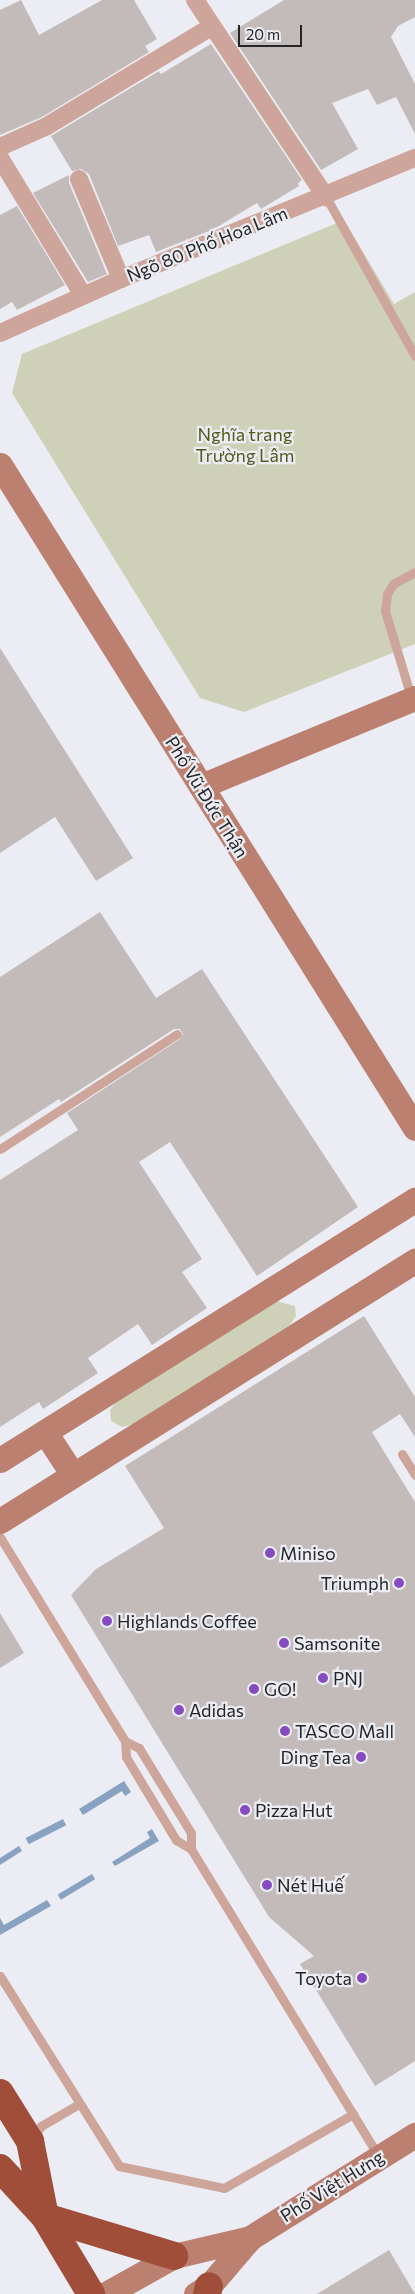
<!DOCTYPE html>
<html>
<head>
<meta charset="utf-8">
<style>
	body { margin:0 }
	#map { position:relative; width:415px; height:2294px; overflow:hidden; background:#ecedf4; font-family:Commissioner,sans-serif }
	div>[style] { position:absolute }
	.green>* { inset:0; background:#ced1b7 }
	.water>* { inset:0; background:#8aa2c2; transform-origin:0 0 }
	.building>* { inset:0; background:#c2bbb9 }
	.lane>* { height:9px; margin:-4.5px; padding:0 4.5px; transform-origin:4.5px; border-radius:4.5px; background:#cea59a }
	.street>* { height:18px; margin:-9px; padding:0 9px; transform-origin:9px; border-radius:9px; background:#cea59a }
	.secondary>* { height:25px; margin:-12.5px; padding:0 12.5px; transform-origin:12.5px; border-radius:12.5px; background:#bc8071 }
	.highway>* { height:28px; margin:-14px; padding:0 14px; transform-origin:14px; border-radius:14px; background:#a04e39 }
	.dots>* { width:14px; height:14px; translate:-50% -50%; box-sizing:border-box; border:2px solid #ecedf4; border-radius:50% }
	span { translate:-50% -50%; white-space:nowrap; text-align:center; line-height:1.15; -webkit-text-stroke:4.5px #ecedf4; paint-order:stroke }
	.street-label { font-size:18px; color:#252527 }
	.park-label { font-size:18px; color:#555818 }
	.poi-label { font-size:18px; color:#252527 }
	.left { translate:0 -50%; text-align:left }
	.right { translate:-100% -50%; text-align:right }
	.scale { position:absolute; left:238px; top:25px; width:64px; height:22px; box-sizing:border-box; border:2px solid #252527; border-top:0; padding-left:6px; font-size:15px; line-height:18px; white-space:nowrap; color:#252527; -webkit-text-stroke:4px #ecedf4; paint-order:stroke }
</style>
</head>
<body>
<div id="map">
	<div class="green">
		<div style="clip-path:polygon(344px 220px,394px 304px,415px 292px,415px 644px,244px 712px,200px 698px,12px 393px,22px 354px)"></div>
		<div style="clip-path:polygon(276px 1301px,295px 1306px,296px 1316px,290px 1325px,133px 1424px,122px 1427px,111px 1421px,110px 1410px,118px 1400px)"></div>
	</div>
	<div class="water">
		<div style="clip-path:polygon(124px 1781px,131px 1792px,125px 1796px,122px 1791px,83px 1815px,79px 1809px)"></div>
		<div style="left:63px;top:1819px;width:7px;height:42px;rotate:63deg"></div>
		<div style="clip-path:polygon(152px 1829px,159px 1841px,115px 1866px,112px 1862px,150px 1838px,147px 1832px)"></div>
		<div style="clip-path:polygon(19px 1846px,22px 1851px,0 1865px,0 1858px)"></div>
		<div style="left:92px;top:1874px;width:6px;height:40px;rotate:59deg"></div>
		<div style="clip-path:polygon(47px 1900px,51px 1906px,0 1935px,0 1918px,4px 1925px)"></div>
	</div>
	<div class="building">
		<div style="clip-path:polygon(21px 0,39px 35px,102px 0,134px 0,157px 39px,145px 46px,149px 52px,42px 117px,0 135px,0 10px)"></div>
		<div style="clip-path:polygon(284px 0,415px 0,415px 17px,398px 26px,391px 37px,415px 84px,415px 134px,396px 97px,377px 105px,368px 89px,332px 103px,358px 149px,321px 170px,230px 33px)"></div>
		<div style="clip-path:polygon(211px 44px,302px 180px,298px 183px,299px 186px,261px 209px,257px 203px,214px 229px,156px 252px,149px 235px,118px 246px,89px 174px,81px 169px,72px 171px,51px 136px,159px 71px,161px 74px)"></div>
		<div style="clip-path:polygon(69px 175px,69px 183px,107px 274px,88px 282px,33px 193px)"></div>
		<div style="clip-path:polygon(17px 206px,65px 285px,17px 310px,12px 302px,0 309px,0 215px)"></div>
		<div style="clip-path:polygon(0 648px,133px 858px,96px 881px,55px 817px,0 853px)"></div>
		<div style="clip-path:polygon(100px 912px,156px 998px,202px 969px,358px 1207px,257px 1276px,170px 1142px,139px 1162px,202px 1259px,182px 1272px,207px 1308px,152px 1345px,138px 1324px,88px 1358px,98px 1373px,43px 1409px,39px 1402px,0 1427px,0 1180px,78px 1130px,67px 1113px,180px 1039px,183px 1034px,180px 1029px,174px 1029px,61px 1102px,59px 1099px,0 1137px,0 977px)"></div>
		<div style="clip-path:polygon(364px 1316px,415px 1397px,415px 1437px,400px 1414px,372px 1432px,415px 1502px,415px 2061px,375px 2086px,300px 1964px,314px 1956px,269px 1917px,71px 1595px,96px 1569px,164px 1528px,125px 1466px)"></div>
		<div style="clip-path:polygon(0 1613px,24px 1653px,0 1668px)"></div>
		<div style="clip-path:polygon(389px 2250px,415px 2294px,317px 2294px)"></div>
	</div>
	<div class="lane">
		<div style="left:326px;top:197px;width:182px;rotate:60.8deg"></div>
		<div style="left:411px;top:697px;width:90px;rotate:-106.8deg"></div>
		<div style="left:385px;top:611px;width:17px;rotate:-83deg"></div>
		<div style="left:387px;top:594px;width:12px;rotate:-59deg"></div>
		<div style="left:393px;top:584px;width:25px;rotate:-29deg"></div>
		<div style="left:0;top:1149px;width:211px;rotate:-33deg"></div>
		<div style="left:402px;top:1454px;width:25px;rotate:58deg"></div>
		<div style="left:0;top:1537px;width:239px;rotate:58.5deg"></div>
		<div style="left:125px;top:1741px;width:16px;rotate:86deg"></div>
		<div style="left:126px;top:1757px;width:97px;rotate:58.9deg"></div>
		<div style="left:176px;top:1840px;width:17px;rotate:31deg"></div>
		<div style="left:191px;top:1849px;width:361px;rotate:58.6deg"></div>
		<div style="left:125px;top:1741px;width:16px;rotate:27deg"></div>
		<div style="left:139px;top:1748px;width:100px;rotate:58.5deg"></div>
		<div style="left:191px;top:1833px;width:16px;rotate:90deg"></div>
		<div style="left:0;top:1976px;width:224px;rotate:57.9deg"></div>
		<div style="left:119px;top:2166px;width:107px;rotate:11.8deg"></div>
		<div style="left:224px;top:2188px;width:149px;rotate:-29.8deg"></div>
		<div style="left:32px;top:2139px;width:16px;rotate:-55deg"></div>
		<div style="left:41px;top:2126px;width:44px;rotate:-30.1deg"></div>
	</div>
	<div class="street">
		<div style="left:195px;top:0;width:237px;rotate:56.4deg"></div>
		<div style="left:0;top:147px;width:51px;rotate:-24.1deg"></div>
		<div style="left:47px;top:126px;width:192px;rotate:-31.1deg"></div>
		<div style="left:0;top:158px;width:160px;rotate:58.8deg"></div>
		<div style="left:79px;top:179px;width:108px;rotate:67.2deg"></div>
		<div style="left:0;top:333px;width:133px;rotate:-24.1deg"></div>
		<div style="left:121px;top:279px;width:318px;rotate:-22.4deg"></div>
	</div>
	<div class="secondary">
		<div style="left:0;top:465px;width:782px;rotate:57.96deg"></div>
		<div style="left:201px;top:786px;width:231px;rotate:-22.4deg"></div>
		<div style="left:45px;top:1432px;width:51px;rotate:56.9deg"></div>
		<div style="left:0;top:1460px;width:490px;rotate:-32.1deg"></div>
		<div style="left:0;top:1521px;width:490px;rotate:-32.1deg"></div>
		<div style="left:106px;top:2294px;width:78px;rotate:-29.2deg"></div>
		<div style="left:174px;top:2256px;width:78px;rotate:-13.3deg"></div>
		<div style="left:196px;top:2294px;width:15px;rotate:-32deg"></div>
		<div style="left:209px;top:2286px;width:63px;rotate:-49.5deg"></div>
		<div style="left:250px;top:2238px;width:195px;rotate:-32deg"></div>
	</div>
	<div class="highway">
		<div style="left:0;top:2093px;width:57px;rotate:58deg"></div>
		<div style="left:30px;top:2141px;width:77px;rotate:78.8deg"></div>
		<div style="left:45px;top:2217px;width:90px;rotate:59.1deg"></div>
		<div style="left:0;top:2168px;width:67px;rotate:47.4deg"></div>
		<div style="left:45px;top:2217px;width:135px;rotate:16.8deg"></div>
		<div style="left:207px;top:2294px;width:8px;rotate:-76deg"></div>
	</div>
	<div class="dots">
		<div style="left:270px;top:1553px;background:#864bc1"></div>
		<div style="left:399px;top:1583px;background:#864bc1"></div>
		<div style="left:107px;top:1621px;background:#864bc1"></div>
		<div style="left:284px;top:1643px;background:#864bc1"></div>
		<div style="left:323px;top:1678px;background:#864bc1"></div>
		<div style="left:254px;top:1689px;background:#864bc1"></div>
		<div style="left:179px;top:1710px;background:#864bc1"></div>
		<div style="left:285px;top:1731px;background:#864bc1"></div>
		<div style="left:361px;top:1757px;background:#864bc1"></div>
		<div style="left:245px;top:1810px;background:#864bc1"></div>
		<div style="left:267px;top:1885px;background:#864bc1"></div>
		<div style="left:362px;top:1978px;background:#864bc1"></div>
	</div>
	<div class="street-label">
		<span style="left:207px;top:244px;rotate:-22deg">Ngõ 80 Phố Hoa Lâm</span>
		<span style="left:207px;top:797px;rotate:58deg">Phố Vũ Đức Thận</span>
		<span style="left:332px;top:2186px;rotate:-32deg">Phố Việt Hưng</span>
	</div>
	<div class="park-label">
		<span style="left:245px;top:445px">Nghĩa trang<br>Trường Lâm</span>
	</div>
	<div class="poi-label">
		<span class="left" style="left:280px;top:1553px">Miniso</span>
		<span class="right" style="left:389px;top:1583px">Triumph</span>
		<span class="left" style="left:117px;top:1621px">Highlands Coffee</span>
		<span class="left" style="left:294px;top:1643px">Samsonite</span>
		<span class="left" style="left:333px;top:1678px">PNJ</span>
		<span class="left" style="left:264px;top:1689px">GO!</span>
		<span class="left" style="left:189px;top:1710px">Adidas</span>
		<span class="left" style="left:295px;top:1731px">TASCO Mall</span>
		<span class="right" style="left:351px;top:1757px">Ding Tea</span>
		<span class="left" style="left:255px;top:1810px">Pizza Hut</span>
		<span class="left" style="left:277px;top:1885px">Nét Huế</span>
		<span class="right" style="left:352px;top:1978px">Toyota</span>
	</div>
	<div class="scale">20 m</div>
</div>
</body>
</html>
